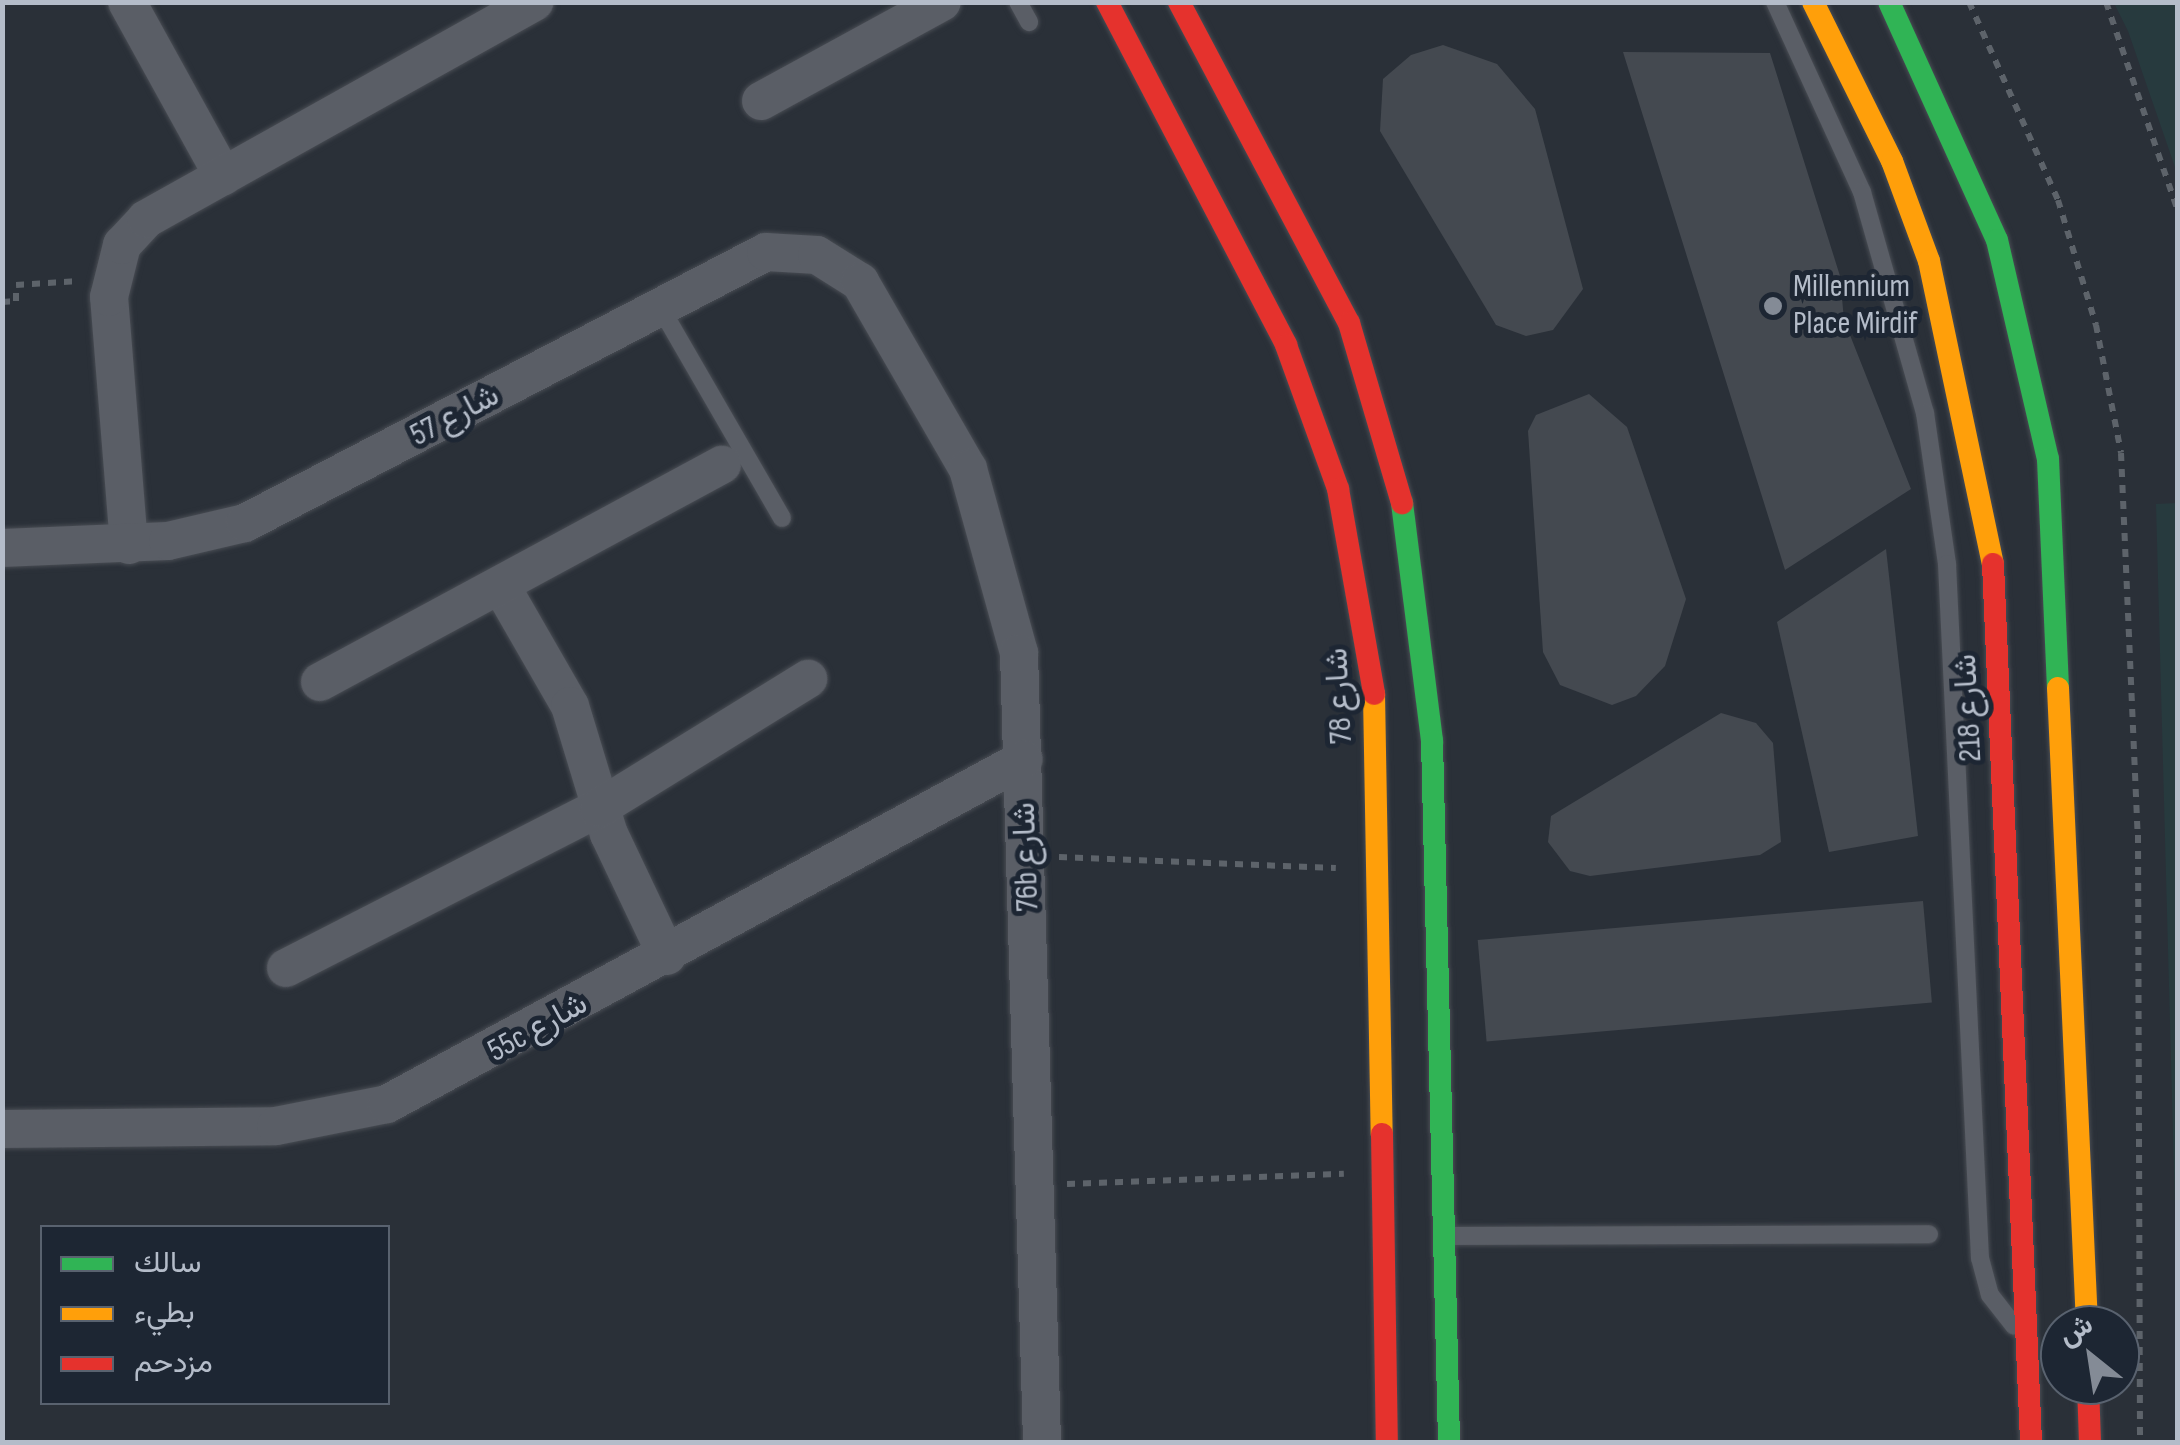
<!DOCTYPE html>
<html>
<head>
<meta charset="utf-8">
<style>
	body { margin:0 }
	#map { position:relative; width:2180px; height:1445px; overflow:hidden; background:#2a3038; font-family:"Sofia Sans Condensed",Vazirmatn,sans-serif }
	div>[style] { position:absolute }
	.green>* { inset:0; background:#273a3e }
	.building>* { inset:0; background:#444950; transform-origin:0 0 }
	.path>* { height:6px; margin-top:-3px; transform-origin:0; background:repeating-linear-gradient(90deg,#5d636a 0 8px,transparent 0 16px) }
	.roads { filter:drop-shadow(0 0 2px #484c53) drop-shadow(0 0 2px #484c53) }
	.lane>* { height:18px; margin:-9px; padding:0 9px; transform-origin:9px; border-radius:9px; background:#5a5e66 }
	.street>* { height:38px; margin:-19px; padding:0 19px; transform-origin:19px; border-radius:19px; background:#5a5e66 }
	.fast>* { height:22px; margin:-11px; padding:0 11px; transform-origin:11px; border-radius:11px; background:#30b455 }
	.slow>* { height:22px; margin:-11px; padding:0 11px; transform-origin:11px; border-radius:11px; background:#ff9f0a }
	.jam>* { height:22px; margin:-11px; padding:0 11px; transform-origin:11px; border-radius:11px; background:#e5322d }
	.dots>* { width:28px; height:28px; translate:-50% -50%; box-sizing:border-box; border:5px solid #1d2633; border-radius:50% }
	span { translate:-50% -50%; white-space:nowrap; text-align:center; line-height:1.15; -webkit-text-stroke:10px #1d2633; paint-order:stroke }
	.poi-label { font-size:32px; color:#b4bcc9 }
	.left { translate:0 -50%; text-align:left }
	.street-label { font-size:32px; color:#b4bcc9 }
	.frame { position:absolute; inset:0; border:5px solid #b4bcc9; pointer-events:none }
	.legend { position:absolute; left:40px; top:1225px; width:350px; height:180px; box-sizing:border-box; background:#1d2633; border:2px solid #59626f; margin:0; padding:12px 18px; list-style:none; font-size:30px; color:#b4bcc9 }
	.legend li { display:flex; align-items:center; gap:20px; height:50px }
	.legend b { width:50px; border:2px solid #59626f }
	.north { position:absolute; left:2040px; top:1305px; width:100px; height:100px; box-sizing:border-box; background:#1d2633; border:2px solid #59626f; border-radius:50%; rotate:330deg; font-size:28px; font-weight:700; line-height:40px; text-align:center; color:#b4bcc9 }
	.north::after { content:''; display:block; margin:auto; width:35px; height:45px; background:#848b96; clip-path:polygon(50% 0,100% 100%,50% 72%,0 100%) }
</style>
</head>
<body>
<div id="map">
	<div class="green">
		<div style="clip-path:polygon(2114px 3px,2177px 3px,2177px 173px,2128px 31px)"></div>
		<div style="clip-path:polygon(2177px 503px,2178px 503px,2177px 1282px,2156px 504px)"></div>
	</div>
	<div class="building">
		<div style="clip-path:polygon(1443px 45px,1497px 64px,1535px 109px,1583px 289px,1553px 330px,1526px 336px,1496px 325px,1380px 131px,1383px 79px,1411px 55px)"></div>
		<div style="clip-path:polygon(1623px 52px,1770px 53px,1840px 276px,1844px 320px,1911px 489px,1785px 570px)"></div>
		<div style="clip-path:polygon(1589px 394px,1627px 427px,1686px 599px,1665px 666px,1636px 696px,1612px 705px,1560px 685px,1543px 652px,1528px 431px,1536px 415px)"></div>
		<div style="clip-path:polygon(1886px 549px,1918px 836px,1829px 852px,1777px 622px)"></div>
		<div style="clip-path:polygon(1721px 713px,1756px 723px,1773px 743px,1781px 842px,1760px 855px,1590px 876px,1570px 871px,1548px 842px,1551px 816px)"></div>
		<div style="left:1923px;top:901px;width:102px;height:447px;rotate:85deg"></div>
	</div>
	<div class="path">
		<div style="left:1969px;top:2px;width:217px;rotate:65.8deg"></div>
		<div style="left:2058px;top:200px;width:131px;rotate:73.1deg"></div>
		<div style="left:2096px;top:325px;width:130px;rotate:78.9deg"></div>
		<div style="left:2121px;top:453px;width:382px;rotate:87.5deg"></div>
		<div style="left:2138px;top:835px;width:607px;rotate:89.81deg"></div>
		<div style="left:2106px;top:2px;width:221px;rotate:71deg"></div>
		<div style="left:2px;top:302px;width:14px;rotate:-4deg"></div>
		<div style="left:16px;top:301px;width:16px;rotate:-90deg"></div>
		<div style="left:16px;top:285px;width:63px;rotate:-3.6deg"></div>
		<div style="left:1059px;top:857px;width:277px;rotate:2.3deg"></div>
		<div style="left:1067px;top:1184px;width:277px;rotate:-2.1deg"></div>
	</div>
	<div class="roads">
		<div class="lane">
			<div style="left:1018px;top:2px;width:23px;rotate:61deg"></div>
			<div style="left:1775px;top:2px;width:209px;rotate:65.4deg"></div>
			<div style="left:1862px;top:192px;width:230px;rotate:74.1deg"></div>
			<div style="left:1925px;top:413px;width:153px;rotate:81.7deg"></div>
			<div style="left:1947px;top:564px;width:695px;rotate:87.28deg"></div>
			<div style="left:1980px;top:1258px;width:38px;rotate:75deg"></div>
			<div style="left:1990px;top:1295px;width:39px;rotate:52deg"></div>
			<div style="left:659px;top:305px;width:246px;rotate:60deg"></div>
			<div style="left:1447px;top:1236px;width:482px;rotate:-0.2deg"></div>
		</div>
		<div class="street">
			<div style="left:127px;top:2px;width:199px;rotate:61.1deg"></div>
			<div style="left:761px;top:101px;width:206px;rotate:-28.7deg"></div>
			<div style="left:129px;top:545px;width:249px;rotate:-94.6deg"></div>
			<div style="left:109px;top:297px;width:54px;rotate:-76deg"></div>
			<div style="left:122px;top:245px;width:35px;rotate:-47deg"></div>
			<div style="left:146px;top:219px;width:445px;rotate:-29.2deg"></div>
			<div style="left:2px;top:548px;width:166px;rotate:-2.4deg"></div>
			<div style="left:168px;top:541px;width:79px;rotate:-13.2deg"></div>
			<div style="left:245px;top:523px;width:587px;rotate:-27.48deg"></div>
			<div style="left:766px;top:252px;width:51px;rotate:3.4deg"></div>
			<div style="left:817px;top:255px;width:51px;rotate:32.1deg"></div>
			<div style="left:860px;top:282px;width:216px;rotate:60deg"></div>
			<div style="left:968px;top:469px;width:191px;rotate:74.5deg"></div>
			<div style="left:1019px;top:653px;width:789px;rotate:88.33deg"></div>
			<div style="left:501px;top:586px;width:138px;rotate:60.1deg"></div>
			<div style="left:570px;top:706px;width:134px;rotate:73.1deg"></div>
			<div style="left:609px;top:834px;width:135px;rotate:64.6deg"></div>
			<div style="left:320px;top:682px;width:457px;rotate:-28.4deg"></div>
			<div style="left:286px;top:968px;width:352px;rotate:-27.1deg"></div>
			<div style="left:599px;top:808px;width:246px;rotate:-31.7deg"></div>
			<div style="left:2px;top:1129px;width:274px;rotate:-0.6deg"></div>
			<div style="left:276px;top:1126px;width:113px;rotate:-11.2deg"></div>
			<div style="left:387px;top:1104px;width:724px;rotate:-28.44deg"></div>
		</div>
		<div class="fast">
			<div style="left:1889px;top:2px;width:261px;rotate:65.6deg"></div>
			<div style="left:1997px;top:240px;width:225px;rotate:76.9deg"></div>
			<div style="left:2048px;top:459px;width:229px;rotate:87.5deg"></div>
			<div style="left:1402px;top:503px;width:240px;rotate:82.8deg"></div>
			<div style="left:1432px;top:741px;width:701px;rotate:88.61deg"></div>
		</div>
		<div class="slow">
			<div style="left:1813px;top:2px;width:178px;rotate:63.6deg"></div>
			<div style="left:1892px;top:161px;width:107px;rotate:69.7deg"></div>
			<div style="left:1929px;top:261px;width:310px;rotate:78.1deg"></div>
			<div style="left:2058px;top:688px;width:638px;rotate:87.39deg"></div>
			<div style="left:1374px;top:694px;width:440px;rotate:89deg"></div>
		</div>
		<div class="jam">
			<div style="left:1107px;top:2px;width:387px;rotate:62.4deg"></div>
			<div style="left:1286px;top:345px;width:153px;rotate:70.1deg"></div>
			<div style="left:1338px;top:489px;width:208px;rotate:80deg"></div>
			<div style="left:1179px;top:2px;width:363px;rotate:62.1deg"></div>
			<div style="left:1349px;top:323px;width:188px;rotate:73.6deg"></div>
			<div style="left:1993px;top:564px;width:879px;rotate:87.52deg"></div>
			<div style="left:1382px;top:1134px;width:308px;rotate:89.1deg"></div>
			<div style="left:2088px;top:1385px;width:57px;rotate:88deg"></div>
		</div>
	</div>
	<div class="dots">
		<div style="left:1773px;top:306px;background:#848b96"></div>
	</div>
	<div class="poi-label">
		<span class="left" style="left:1793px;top:306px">Millennium<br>Place Mirdif</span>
	</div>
	<div class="street-label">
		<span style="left:455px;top:416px;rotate:-28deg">شارع 57</span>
		<span style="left:1340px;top:696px;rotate:-93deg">شارع 78</span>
		<span style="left:1969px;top:708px;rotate:-93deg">شارع 218</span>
		<span style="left:1027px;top:857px;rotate:-92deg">76b شارع</span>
		<span style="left:538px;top:1028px;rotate:-29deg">55c شارع</span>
	</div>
	<div class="frame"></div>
	<ul class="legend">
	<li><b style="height:12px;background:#30b455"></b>سالك</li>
	<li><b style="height:12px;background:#ff9f0a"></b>بطيء</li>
	<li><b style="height:12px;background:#e5322d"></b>مزدحم</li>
	</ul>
	<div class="north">ش</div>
</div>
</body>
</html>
